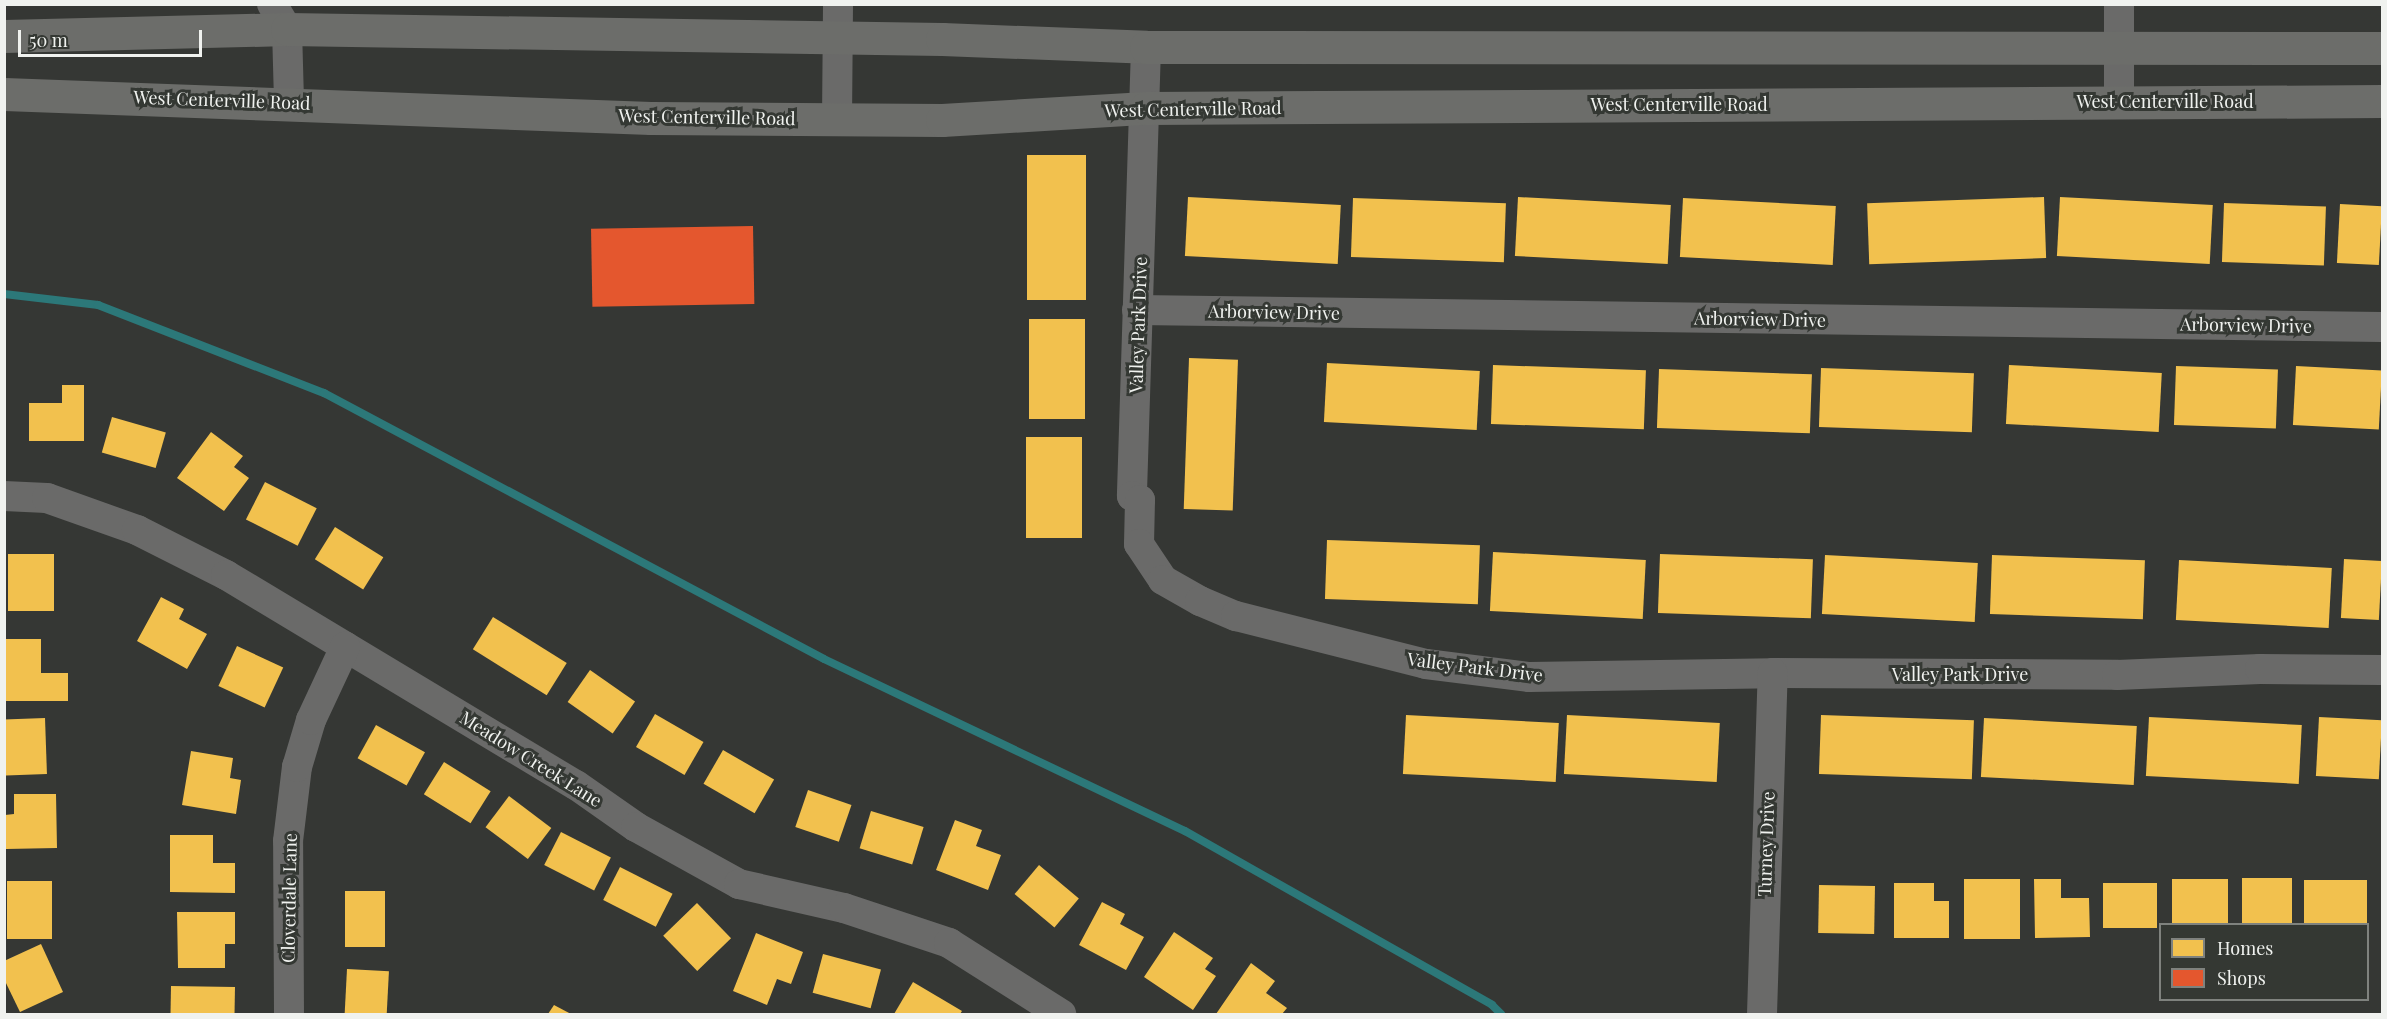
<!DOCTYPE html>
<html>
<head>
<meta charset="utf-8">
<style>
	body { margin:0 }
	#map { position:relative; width:2387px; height:1019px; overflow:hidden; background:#353734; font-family:"Playfair Display",serif }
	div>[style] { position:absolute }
	.homes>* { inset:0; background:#f2c14e; transform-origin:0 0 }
	.shops>* { inset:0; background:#e4572e; transform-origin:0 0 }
	.stream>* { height:8px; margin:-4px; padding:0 4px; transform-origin:4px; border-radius:4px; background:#2c7879 }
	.minor>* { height:30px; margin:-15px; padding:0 15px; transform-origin:15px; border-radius:15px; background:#6a6a69 }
	.secondary>* { height:33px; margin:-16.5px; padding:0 16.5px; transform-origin:16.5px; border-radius:16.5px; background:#6c6d6a }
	span { translate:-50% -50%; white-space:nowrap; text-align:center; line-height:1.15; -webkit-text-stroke:6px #343833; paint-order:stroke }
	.street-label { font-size:18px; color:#f0f2ef }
	.frame { position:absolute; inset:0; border:6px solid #f0f2ef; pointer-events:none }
	.legend { position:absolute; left:2159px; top:923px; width:210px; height:78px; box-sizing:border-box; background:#343833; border:2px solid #7f827e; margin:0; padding:8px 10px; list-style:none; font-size:18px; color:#f0f2ef }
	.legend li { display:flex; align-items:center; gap:12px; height:30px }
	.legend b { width:30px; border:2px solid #7f827e }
	.scale { position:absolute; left:18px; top:30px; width:184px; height:27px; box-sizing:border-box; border:3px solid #f0f2ef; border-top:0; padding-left:8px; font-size:18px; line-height:21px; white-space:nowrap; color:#f0f2ef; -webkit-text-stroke:4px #343833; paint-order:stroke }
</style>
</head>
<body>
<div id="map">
	<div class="homes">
		<div style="left:1027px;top:155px;width:59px;height:145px"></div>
		<div style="left:1188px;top:197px;width:153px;height:59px;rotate:3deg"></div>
		<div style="left:1518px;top:197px;width:153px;height:59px;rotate:3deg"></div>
		<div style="left:2044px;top:197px;width:61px;height:177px;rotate:88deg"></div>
		<div style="left:2060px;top:197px;width:153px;height:59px;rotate:3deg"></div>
		<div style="left:1353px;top:198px;width:153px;height:59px;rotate:2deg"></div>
		<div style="left:1683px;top:198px;width:153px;height:59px;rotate:3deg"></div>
		<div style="left:2224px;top:203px;width:102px;height:59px;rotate:2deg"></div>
		<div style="left:2340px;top:204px;width:42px;height:59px;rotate:3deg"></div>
		<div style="left:1029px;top:319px;width:56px;height:100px"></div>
		<div style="left:1189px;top:358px;width:49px;height:151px;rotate:2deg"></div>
		<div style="left:1327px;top:363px;width:153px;height:59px;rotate:3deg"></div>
		<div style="left:1493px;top:365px;width:153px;height:59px;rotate:2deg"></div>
		<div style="left:2009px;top:365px;width:153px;height:59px;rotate:3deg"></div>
		<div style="left:2176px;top:366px;width:102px;height:59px;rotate:2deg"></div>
		<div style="left:2296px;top:366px;width:86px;height:59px;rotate:3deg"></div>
		<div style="left:1821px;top:368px;width:153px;height:59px;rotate:2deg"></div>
		<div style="left:1659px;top:369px;width:153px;height:59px;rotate:2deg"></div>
		<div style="clip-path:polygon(62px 385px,84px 385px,84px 441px,29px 441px,29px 403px,62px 403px)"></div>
		<div style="left:112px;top:417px;width:56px;height:37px;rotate:16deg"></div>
		<div style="clip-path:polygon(211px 432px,243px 456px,234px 467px,249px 478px,224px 511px,177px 478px)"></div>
		<div style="left:1026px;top:437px;width:56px;height:101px"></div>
		<div style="left:265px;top:482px;width:58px;height:42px;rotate:27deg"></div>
		<div style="left:335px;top:527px;width:57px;height:38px;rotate:32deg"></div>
		<div style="left:1327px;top:540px;width:153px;height:59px;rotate:2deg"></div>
		<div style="left:1493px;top:552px;width:153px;height:59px;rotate:3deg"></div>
		<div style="left:8px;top:554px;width:46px;height:57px"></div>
		<div style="left:1660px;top:554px;width:153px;height:59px;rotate:2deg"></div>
		<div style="left:1825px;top:555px;width:153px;height:59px;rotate:3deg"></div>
		<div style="left:1992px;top:555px;width:153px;height:59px;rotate:2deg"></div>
		<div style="left:2344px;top:559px;width:38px;height:59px;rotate:3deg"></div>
		<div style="left:2179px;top:560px;width:153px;height:60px;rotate:3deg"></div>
		<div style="clip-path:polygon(161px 597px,184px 609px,179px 619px,207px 634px,187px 669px,137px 641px)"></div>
		<div style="left:493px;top:617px;width:87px;height:38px;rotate:32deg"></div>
		<div style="clip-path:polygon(6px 639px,41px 639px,41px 673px,68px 673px,68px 701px,6px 701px)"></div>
		<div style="left:237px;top:646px;width:51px;height:44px;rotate:25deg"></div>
		<div style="left:590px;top:670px;width:55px;height:39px;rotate:35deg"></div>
		<div style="left:655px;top:714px;width:56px;height:38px;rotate:30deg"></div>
		<div style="left:1406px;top:715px;width:153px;height:59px;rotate:3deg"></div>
		<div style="left:1567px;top:715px;width:153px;height:59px;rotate:3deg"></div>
		<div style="left:1821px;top:715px;width:153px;height:59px;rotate:2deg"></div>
		<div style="left:2149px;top:717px;width:153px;height:59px;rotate:3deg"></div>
		<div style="left:2319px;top:717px;width:63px;height:59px;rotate:3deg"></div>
		<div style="left:45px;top:718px;width:56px;height:41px;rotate:88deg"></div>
		<div style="left:1984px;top:718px;width:153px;height:59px;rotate:3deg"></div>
		<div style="left:376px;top:725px;width:56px;height:38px;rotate:29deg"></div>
		<div style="left:723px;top:750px;width:59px;height:39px;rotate:30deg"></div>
		<div style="clip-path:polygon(191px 751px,233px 758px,230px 778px,241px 780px,236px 814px,182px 805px)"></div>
		<div style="left:444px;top:762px;width:55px;height:38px;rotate:32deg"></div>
		<div style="left:808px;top:790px;width:46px;height:39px;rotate:19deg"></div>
		<div style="clip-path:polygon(14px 794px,56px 794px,57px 848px,6px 849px,5px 815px,14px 814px)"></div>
		<div style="left:509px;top:796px;width:53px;height:39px;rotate:37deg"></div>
		<div style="left:871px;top:811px;width:55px;height:39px;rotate:17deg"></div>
		<div style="clip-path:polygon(955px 820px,982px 830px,976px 846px,1001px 855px,988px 890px,936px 870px)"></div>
		<div style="left:561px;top:832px;width:56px;height:37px;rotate:27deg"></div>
		<div style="clip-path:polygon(170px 835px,213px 835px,213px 863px,235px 863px,235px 893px,170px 892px)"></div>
		<div style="left:1039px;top:865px;width:52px;height:38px;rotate:40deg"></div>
		<div style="left:620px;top:867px;width:59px;height:37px;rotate:27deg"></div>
		<div style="left:2242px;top:878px;width:50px;height:46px"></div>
		<div style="left:1964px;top:879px;width:56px;height:60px"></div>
		<div style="clip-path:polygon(2034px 879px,2061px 879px,2061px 898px,2089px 898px,2090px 937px,2035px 938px)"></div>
		<div style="left:2172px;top:879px;width:56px;height:45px"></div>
		<div style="left:2304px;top:880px;width:63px;height:44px"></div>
		<div style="left:7px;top:881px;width:45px;height:58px"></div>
		<div style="clip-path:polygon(1894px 883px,1934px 883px,1934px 901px,1949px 901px,1949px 938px,1894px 938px)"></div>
		<div style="left:2103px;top:883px;width:54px;height:45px"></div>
		<div style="left:1819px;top:885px;width:56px;height:48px;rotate:1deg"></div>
		<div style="left:345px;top:891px;width:40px;height:56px"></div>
		<div style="clip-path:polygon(1102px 902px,1125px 914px,1120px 924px,1144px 937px,1126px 970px,1079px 945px)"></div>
		<div style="left:697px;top:903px;width:49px;height:47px;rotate:46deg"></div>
		<div style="clip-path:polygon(177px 912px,235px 912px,235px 944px,225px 944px,225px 968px,178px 968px)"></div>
		<div style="clip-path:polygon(1174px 932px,1213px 958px,1205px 969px,1216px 976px,1193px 1010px,1144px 977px)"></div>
		<div style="clip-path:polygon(756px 933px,803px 952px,791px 984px,777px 979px,767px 1005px,733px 991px)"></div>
		<div style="clip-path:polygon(41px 944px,63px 992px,20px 1012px,4px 979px,4px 961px)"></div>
		<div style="left:823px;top:954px;width:60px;height:40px;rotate:15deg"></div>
		<div style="clip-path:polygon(1251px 963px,1275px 981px,1266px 993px,1287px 1008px,1282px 1014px,1216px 1014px)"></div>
		<div style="left:347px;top:969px;width:42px;height:45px;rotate:3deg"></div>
		<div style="clip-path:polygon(913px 982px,962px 1011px,960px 1014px,894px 1014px)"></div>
		<div style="left:171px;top:986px;width:64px;height:28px;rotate:1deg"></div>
		<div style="clip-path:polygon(554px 1005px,571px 1014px,548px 1014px)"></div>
	</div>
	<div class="shops">
		<div style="left:753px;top:226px;width:78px;height:162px;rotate:89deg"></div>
	</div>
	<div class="stream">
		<div style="left:4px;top:294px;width:95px;rotate:6.7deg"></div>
		<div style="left:98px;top:305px;width:243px;rotate:21.3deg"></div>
		<div style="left:324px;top:393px;width:566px;rotate:28.01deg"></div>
		<div style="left:824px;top:659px;width:400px;rotate:25.5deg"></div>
		<div style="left:1185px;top:831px;width:353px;rotate:29.5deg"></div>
		<div style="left:1492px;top:1005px;width:13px;rotate:45deg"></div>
	</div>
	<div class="minor">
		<div style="left:272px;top:4px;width:29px;rotate:59deg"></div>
		<div style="left:287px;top:29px;width:73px;rotate:88.4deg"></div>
		<div style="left:1146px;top:47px;width:449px;rotate:91.8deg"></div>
		<div style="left:1132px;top:496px;width:9px;rotate:27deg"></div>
		<div style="left:1140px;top:500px;width:44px;rotate:91.3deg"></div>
		<div style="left:1139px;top:544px;width:43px;rotate:56.3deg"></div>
		<div style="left:1163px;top:580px;width:43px;rotate:29.6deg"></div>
		<div style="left:1200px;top:601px;width:39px;rotate:23deg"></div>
		<div style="left:1236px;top:616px;width:196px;rotate:14.2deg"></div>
		<div style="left:1426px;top:664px;width:104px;rotate:7.2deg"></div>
		<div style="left:1529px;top:677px;width:244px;rotate:-0.9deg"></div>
		<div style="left:1773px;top:673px;width:344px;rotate:0.3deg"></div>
		<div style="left:2117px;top:675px;width:143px;rotate:-2.4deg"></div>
		<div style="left:2260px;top:669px;width:122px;rotate:0.5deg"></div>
		<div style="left:2119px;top:101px;width:97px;rotate:-90deg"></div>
		<div style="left:837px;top:120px;width:116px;rotate:-89.5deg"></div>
		<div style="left:1137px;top:310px;width:1245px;rotate:0.78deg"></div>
		<div style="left:4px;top:496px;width:43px;rotate:2.7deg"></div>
		<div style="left:47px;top:498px;width:96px;rotate:19.6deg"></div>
		<div style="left:137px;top:530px;width:100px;rotate:26.8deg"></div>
		<div style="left:226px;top:575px;width:408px;rotate:31deg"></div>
		<div style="left:576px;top:785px;width:73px;rotate:35deg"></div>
		<div style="left:636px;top:827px;width:118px;rotate:29deg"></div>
		<div style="left:739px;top:884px;width:108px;rotate:12.9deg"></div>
		<div style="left:844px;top:908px;width:111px;rotate:18.4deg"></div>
		<div style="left:949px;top:943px;width:133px;rotate:32.4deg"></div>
		<div style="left:289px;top:1014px;width:173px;rotate:-90.3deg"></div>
		<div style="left:288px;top:841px;width:75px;rotate:-83.1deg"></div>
		<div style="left:297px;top:767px;width:49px;rotate:-73.4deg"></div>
		<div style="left:311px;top:720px;width:81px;rotate:-65deg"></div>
		<div style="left:1762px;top:1014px;width:341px;rotate:-88.2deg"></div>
	</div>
	<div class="secondary">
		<div style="left:4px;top:36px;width:283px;rotate:-1.4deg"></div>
		<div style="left:287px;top:29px;width:655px;rotate:0.87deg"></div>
		<div style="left:942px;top:39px;width:204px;rotate:2.2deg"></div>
		<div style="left:1146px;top:47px;width:1236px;rotate:0.05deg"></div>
		<div style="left:4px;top:94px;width:647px;rotate:2.12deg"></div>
		<div style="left:651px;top:118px;width:291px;rotate:0.4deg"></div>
		<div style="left:942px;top:120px;width:204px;rotate:-3.4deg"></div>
		<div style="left:1146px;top:108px;width:1236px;rotate:-0.32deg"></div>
	</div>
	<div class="street-label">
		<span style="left:222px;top:100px;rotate:2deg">West Centerville Road</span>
		<span style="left:2165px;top:101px">West Centerville Road</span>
		<span style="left:1679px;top:104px">West Centerville Road</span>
		<span style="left:1193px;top:109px;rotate:-1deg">West Centerville Road</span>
		<span style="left:707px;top:117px;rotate:1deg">West Centerville Road</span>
		<span style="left:1274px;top:312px;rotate:1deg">Arborview Drive</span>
		<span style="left:1760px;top:319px;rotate:1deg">Arborview Drive</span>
		<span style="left:1138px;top:325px;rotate:-88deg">Valley Park Drive</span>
		<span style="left:2246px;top:325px;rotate:1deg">Arborview Drive</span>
		<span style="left:1475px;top:667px;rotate:7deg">Valley Park Drive</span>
		<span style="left:1960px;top:674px">Valley Park Drive</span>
		<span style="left:531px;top:759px;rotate:32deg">Meadow Creek Lane</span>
		<span style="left:1766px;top:844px;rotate:-88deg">Turney Drive</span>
		<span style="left:289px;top:898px;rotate:-89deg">Cloverdale Lane</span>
	</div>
	<div class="frame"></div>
	<ul class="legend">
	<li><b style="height:16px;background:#f2c14e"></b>Homes</li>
	<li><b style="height:16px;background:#e4572e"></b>Shops</li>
	</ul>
	<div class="scale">50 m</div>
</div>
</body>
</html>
